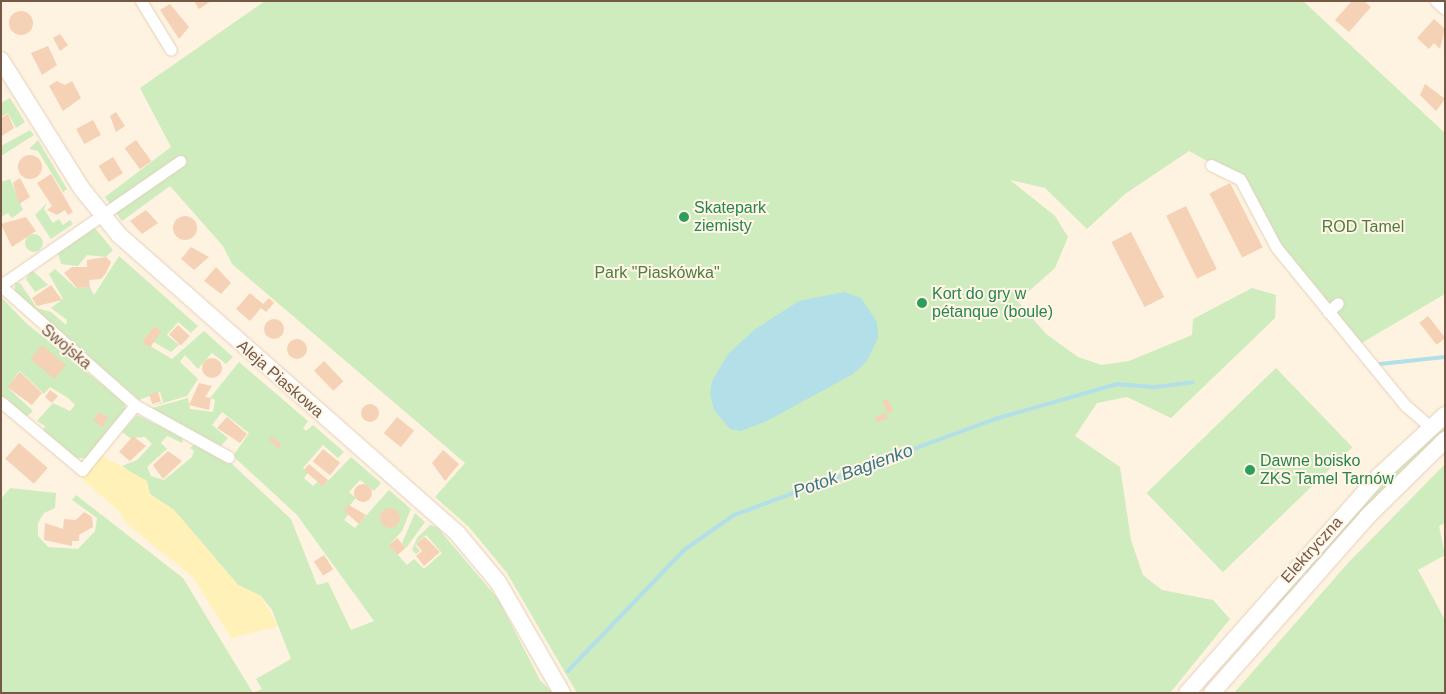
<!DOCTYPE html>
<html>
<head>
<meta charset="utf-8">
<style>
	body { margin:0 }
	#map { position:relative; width:1446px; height:694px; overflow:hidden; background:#fef3e0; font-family:Arial,sans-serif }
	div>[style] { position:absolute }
	.green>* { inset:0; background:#cfecbe; transform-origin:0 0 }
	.round { border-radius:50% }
	.sand>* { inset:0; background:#fff1b8 }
	.water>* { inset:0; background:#b3dfe8 }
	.stream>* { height:4px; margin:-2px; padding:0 2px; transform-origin:2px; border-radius:2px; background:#b3dfe8 }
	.building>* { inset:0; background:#f5d1b5; transform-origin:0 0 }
	.roads { filter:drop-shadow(0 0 1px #e2cfbb) drop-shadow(0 0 1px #e2cfbb) }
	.street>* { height:11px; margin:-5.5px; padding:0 5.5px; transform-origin:5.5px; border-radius:5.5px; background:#fff }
	.secondary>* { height:16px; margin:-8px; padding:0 8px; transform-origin:8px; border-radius:8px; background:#fff }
	.dots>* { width:14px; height:14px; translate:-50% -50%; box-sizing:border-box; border:2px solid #fff6e7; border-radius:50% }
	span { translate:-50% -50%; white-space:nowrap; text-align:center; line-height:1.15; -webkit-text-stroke:4px #fff6e7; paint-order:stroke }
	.leisure-label { font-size:16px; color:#27864d }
	.left { translate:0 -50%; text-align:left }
	.park-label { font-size:16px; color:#4e7d3d }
	.street-label { font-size:16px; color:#765846 }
	.water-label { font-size:18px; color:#3b7684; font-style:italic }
	.frame { position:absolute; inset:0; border:2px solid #765846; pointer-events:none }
</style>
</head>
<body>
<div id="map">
	<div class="green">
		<div style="clip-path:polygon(265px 1px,1303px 1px,1445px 133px,1445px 294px,1358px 345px,1275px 249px,1240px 179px,1189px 151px,1125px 194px,1087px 229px,1045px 188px,1010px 180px,1055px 216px,1068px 237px,1055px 268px,1020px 299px,1014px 297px,1046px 334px,1078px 357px,1102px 365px,1129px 361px,1192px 335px,1193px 319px,1252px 288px,1276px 295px,1275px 318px,1171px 418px,1127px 397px,1097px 403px,1075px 436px,1120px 467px,1131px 540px,1143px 575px,1162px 590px,1213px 600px,1230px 619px,1170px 693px,577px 693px,507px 573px,469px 527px,435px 497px,465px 463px,232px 264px,223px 246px,170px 186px,122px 221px,105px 197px,171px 147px,140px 88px)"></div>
		<div style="clip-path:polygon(10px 98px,25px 122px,16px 128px,8px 113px,1px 117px,1px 103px)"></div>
		<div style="clip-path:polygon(30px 130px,34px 135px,1px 156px,1px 146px)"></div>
		<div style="clip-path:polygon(38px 140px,67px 189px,63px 192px,38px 151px,29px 149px)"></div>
		<div style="clip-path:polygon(10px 179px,23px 210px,12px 218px,8px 213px,1px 217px,1px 182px)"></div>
		<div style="clip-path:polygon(47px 203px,44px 209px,53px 223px,59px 219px,63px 225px,70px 220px,73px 224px,51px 239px,35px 215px)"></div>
		<div style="clip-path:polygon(94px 227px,113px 250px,106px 257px,87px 255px,78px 266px,61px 264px,58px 253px)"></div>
		<div class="round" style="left:25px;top:234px;width:18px;height:18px"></div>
		<div style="clip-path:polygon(119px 256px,198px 326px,191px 333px,178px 322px,167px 335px,179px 345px,171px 352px,152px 341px,155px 326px,142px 341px,172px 359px,204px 331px,233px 357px,226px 364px,212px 353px,198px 369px,185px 355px,180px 362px,198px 379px,187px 396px,150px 407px,163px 402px,160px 392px,139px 400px,15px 293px,15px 283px,20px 283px,37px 308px,51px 312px,66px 325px,67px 320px,51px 308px,63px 299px,49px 274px,55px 269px,76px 288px,90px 287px,94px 295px)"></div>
		<div style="clip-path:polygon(32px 270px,48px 285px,35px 292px,26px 279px)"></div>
		<div style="clip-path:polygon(1px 297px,26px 323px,125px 403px,125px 411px,86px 458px,76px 458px,43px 432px,45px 426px,37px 421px,53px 403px,70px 411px,75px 405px,68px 398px,50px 387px,44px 394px,20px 371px,7px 387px,33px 411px,26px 417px,1px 397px)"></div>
		<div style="clip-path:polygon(239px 362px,308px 421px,303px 428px,306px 431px,313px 425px,344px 452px,338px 458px,323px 445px,303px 468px,308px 473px,304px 478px,313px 486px,318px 481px,323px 486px,351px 457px,381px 483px,374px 491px,360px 480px,349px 492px,356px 498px,345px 511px,348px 515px,344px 520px,355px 528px,389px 490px,411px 509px,402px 531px,389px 545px,407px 565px,414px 559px,424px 569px,442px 553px,426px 535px,415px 545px,420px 551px,416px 554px,412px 550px,417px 538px,430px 525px,437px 527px,498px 599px,540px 680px,553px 693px,1px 693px,1px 499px,10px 488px,56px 493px,55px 508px,44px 513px,38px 523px,38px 536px,48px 547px,78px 549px,95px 531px,97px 518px,72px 500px,76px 495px,183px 578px,253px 693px,262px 689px,256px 679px,291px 659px,272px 610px,261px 596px,238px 585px,174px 510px,150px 494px,147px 484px,122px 466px,137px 460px,152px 444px,145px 437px,130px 438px,122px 432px,137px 415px,183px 438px,182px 443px,167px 436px,161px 443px,167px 449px,147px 467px,151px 476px,164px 480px,192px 457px,194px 451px,190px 448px,195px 444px,232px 464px,291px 519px,317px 585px,328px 582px,351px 630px,374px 621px,297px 515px,233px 456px,249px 433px,222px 412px,212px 425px,228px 438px,220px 447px,152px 408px,188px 398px,190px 409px,213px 412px,215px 400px,210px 398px)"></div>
		<div style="left:1276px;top:368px;width:110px;height:180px;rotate:46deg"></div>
		<div style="clip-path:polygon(1445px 423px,1445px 431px,1379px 493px,1307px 574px,1302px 571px,1378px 485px)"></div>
		<div style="clip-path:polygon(1445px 464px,1445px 523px,1439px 526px,1445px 555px,1418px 570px,1445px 620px,1445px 693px,1234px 693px,1348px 563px)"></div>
		<div style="clip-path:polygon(415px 513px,425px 522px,406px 548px,402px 543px)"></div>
		<div style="left:1298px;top:576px;width:6px;height:156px;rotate:45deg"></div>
	</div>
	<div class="sand">
		<div style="clip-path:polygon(101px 455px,147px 481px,150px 494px,174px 510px,238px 585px,261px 596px,278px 626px,231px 638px,193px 577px,127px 524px,118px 510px,82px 479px)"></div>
	</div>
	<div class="water">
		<div style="clip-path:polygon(844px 292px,861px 298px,877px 322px,878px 338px,867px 361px,853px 374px,767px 421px,741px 431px,730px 429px,714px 410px,710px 394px,712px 381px,728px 354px,754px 330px,799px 301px)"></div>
	</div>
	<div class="stream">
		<div style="left:1380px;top:364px;width:65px;rotate:-6.1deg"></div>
		<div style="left:568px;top:671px;width:168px;rotate:-46.2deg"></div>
		<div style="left:684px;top:550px;width:61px;rotate:-35deg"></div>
		<div style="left:734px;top:515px;width:278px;rotate:-20.2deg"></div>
		<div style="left:995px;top:419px;width:127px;rotate:-16deg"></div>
		<div style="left:1117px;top:384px;width:38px;rotate:5deg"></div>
		<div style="left:1155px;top:387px;width:38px;rotate:-7deg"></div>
	</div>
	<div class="building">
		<div style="clip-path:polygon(194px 1px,211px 1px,199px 9px)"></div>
		<div style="clip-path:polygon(1352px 1px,1364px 1px,1371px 7px,1349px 32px,1335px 20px)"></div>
		<div style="clip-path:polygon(170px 4px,189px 27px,179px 39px,160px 10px)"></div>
		<div class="round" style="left:9px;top:11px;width:24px;height:24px"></div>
		<div style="clip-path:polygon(1434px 19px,1445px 29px,1440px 49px,1434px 43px,1429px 49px,1417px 38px)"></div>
		<div style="clip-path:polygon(60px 34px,68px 45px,60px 51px,53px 38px)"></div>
		<div style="clip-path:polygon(48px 46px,57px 65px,42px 75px,31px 53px)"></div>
		<div style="clip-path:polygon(57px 81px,65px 85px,72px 81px,81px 98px,63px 111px,49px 86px)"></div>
		<div style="clip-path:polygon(1425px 84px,1445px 99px,1436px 111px,1420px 95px)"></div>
		<div style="clip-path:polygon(116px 112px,125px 126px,116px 132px,110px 116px)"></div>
		<div style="clip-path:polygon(8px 114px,14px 128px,2px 136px,1px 118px)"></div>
		<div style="left:93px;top:120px;width:17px;height:19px;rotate:62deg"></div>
		<div style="left:136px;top:140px;width:26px;height:14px;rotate:54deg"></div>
		<div class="round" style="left:18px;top:155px;width:24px;height:24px"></div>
		<div style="left:113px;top:157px;width:19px;height:17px;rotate:58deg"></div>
		<div style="clip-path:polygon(51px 174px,73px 212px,68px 215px,65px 210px,57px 215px,47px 210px,52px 206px,37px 183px)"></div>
		<div style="clip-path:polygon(20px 178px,30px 197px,19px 204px,13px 183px)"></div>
		<div style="left:1230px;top:183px;width:72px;height:23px;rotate:63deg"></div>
		<div style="left:1186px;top:206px;width:70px;height:22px;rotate:64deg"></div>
		<div style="clip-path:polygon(146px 210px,158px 223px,142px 234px,130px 221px)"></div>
		<div class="round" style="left:173px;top:216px;width:24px;height:24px"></div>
		<div style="clip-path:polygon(26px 217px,36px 231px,12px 247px,1px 224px)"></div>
		<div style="left:1131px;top:232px;width:73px;height:22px;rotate:63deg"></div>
		<div style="clip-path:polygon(191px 247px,209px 257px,194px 270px,181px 259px)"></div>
		<div style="clip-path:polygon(106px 257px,111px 262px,106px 273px,101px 279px,89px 280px,90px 287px,77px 288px,64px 273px,72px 267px,87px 267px,87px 260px)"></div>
		<div style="clip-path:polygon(216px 267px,231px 283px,221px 294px,204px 281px)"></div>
		<div style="clip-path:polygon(51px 285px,62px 300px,37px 306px,32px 298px)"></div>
		<div style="clip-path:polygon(250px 293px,263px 304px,269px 298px,274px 303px,266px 312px,261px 308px,250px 321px,236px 309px)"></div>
		<div style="left:1428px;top:316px;width:28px;height:11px;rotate:52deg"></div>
		<div class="round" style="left:264px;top:319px;width:20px;height:20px"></div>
		<div style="left:178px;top:325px;width:16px;height:13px;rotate:43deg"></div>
		<div style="clip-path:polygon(155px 326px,161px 331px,150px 348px,142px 341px)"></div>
		<div class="round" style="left:287px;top:339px;width:20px;height:20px"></div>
		<div style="left:42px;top:345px;width:31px;height:18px;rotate:40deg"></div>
		<div class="round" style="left:202px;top:358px;width:20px;height:20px"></div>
		<div style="left:324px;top:361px;width:28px;height:14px;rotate:46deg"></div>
		<div style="clip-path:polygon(20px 372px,42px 393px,32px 405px,7px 387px)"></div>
		<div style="clip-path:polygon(199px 383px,212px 386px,205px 397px,211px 398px,209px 410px,189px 405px)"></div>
		<div style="clip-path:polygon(50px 390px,58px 396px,52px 403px,45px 397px)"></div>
		<div style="left:158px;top:392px;width:10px;height:9px;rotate:73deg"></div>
		<div style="left:888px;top:399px;width:13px;height:6px;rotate:67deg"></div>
		<div class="round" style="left:361px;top:404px;width:18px;height:18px"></div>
		<div style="clip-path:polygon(99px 412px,108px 417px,103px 427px,93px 421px)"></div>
		<div style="clip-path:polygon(885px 413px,888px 419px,877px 422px,875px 417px)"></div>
		<div style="clip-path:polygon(227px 417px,247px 434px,240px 443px,217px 428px)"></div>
		<div style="left:397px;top:417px;width:22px;height:21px;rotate:39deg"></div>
		<div style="clip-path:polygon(133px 436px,146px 446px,130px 461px,119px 452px)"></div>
		<div style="left:272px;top:436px;width:13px;height:5px;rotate:42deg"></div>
		<div style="left:19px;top:443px;width:38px;height:21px;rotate:41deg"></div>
		<div style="left:323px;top:449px;width:22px;height:16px;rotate:39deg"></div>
		<div style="clip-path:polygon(443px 450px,459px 464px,445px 481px,432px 463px)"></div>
		<div style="clip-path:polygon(168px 451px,182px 461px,163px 479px,153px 465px)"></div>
		<div style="left:309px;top:464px;width:25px;height:8px;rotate:40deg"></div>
		<div class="round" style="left:354px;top:484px;width:18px;height:18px"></div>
		<div style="clip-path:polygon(349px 505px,366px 515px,359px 524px,344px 511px)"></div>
		<div class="round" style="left:380px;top:508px;width:20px;height:20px"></div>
		<div style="clip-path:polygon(84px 512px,92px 517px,93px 527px,79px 535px,79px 541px,72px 541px,72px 546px,44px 540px,45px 523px,63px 529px,64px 519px,76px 520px)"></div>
		<div style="clip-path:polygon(425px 537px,440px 552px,424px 566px,416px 556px,422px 551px,416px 544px)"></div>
		<div style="left:397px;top:538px;width:13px;height:11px;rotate:48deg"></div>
		<div style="left:324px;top:555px;width:17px;height:12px;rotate:57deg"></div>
	</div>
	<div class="roads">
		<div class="street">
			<div style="left:141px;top:1px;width:57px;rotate:58.5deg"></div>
			<div style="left:1436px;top:1px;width:12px;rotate:42deg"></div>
			<div style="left:1211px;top:165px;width:32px;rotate:26deg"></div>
			<div style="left:1240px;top:179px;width:77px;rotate:62.1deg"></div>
			<div style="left:1276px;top:247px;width:204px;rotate:50.8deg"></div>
			<div style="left:1405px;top:405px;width:33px;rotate:41deg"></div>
			<div style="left:1px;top:285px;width:218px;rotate:-34.7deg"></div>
			<div style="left:1px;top:286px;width:179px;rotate:41.6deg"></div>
			<div style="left:1328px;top:312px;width:13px;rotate:-42deg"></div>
			<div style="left:1px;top:402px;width:106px;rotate:40deg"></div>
			<div style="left:82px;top:470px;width:84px;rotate:-50.8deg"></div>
			<div style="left:135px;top:405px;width:107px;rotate:29deg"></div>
		</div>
		<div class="secondary">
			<div style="left:1px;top:60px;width:152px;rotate:57.9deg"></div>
			<div style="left:82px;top:189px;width:59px;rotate:51.2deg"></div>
			<div style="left:119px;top:235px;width:451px;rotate:41.4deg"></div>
			<div style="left:457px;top:533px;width:64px;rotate:50.1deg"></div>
			<div style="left:498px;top:582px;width:128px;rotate:60deg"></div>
			<div style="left:1187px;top:693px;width:290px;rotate:-48.5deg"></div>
			<div style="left:1379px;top:476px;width:90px;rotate:-42.7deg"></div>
			<div style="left:1212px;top:693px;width:235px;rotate:-48.6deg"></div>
			<div style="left:1367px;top:517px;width:110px;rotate:-44.6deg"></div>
		</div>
	</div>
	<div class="dots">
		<div style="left:684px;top:217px;background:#2e9e5b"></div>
		<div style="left:922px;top:303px;background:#2e9e5b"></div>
		<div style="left:1250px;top:470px;background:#2e9e5b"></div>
	</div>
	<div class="leisure-label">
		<span class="left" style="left:694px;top:217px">Skatepark<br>ziemisty</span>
		<span class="left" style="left:932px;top:303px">Kort do gry w<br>pétanque (boule)</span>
		<span class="left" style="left:1260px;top:470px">Dawne boisko<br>ZKS Tamel Tarnów</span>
	</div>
	<div class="park-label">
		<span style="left:1363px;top:227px">ROD Tamel</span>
		<span style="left:657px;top:273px">Park "Piaskówka"</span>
	</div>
	<div class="street-label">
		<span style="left:66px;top:347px;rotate:40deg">Swojska</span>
		<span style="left:280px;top:379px;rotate:41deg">Aleja Piaskowa</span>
		<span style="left:1312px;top:550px;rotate:-48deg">Elektryczna</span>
	</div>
	<div class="water-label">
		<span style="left:853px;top:471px;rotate:-20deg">Potok Bagienko</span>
	</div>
	<div class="frame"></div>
</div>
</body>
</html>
